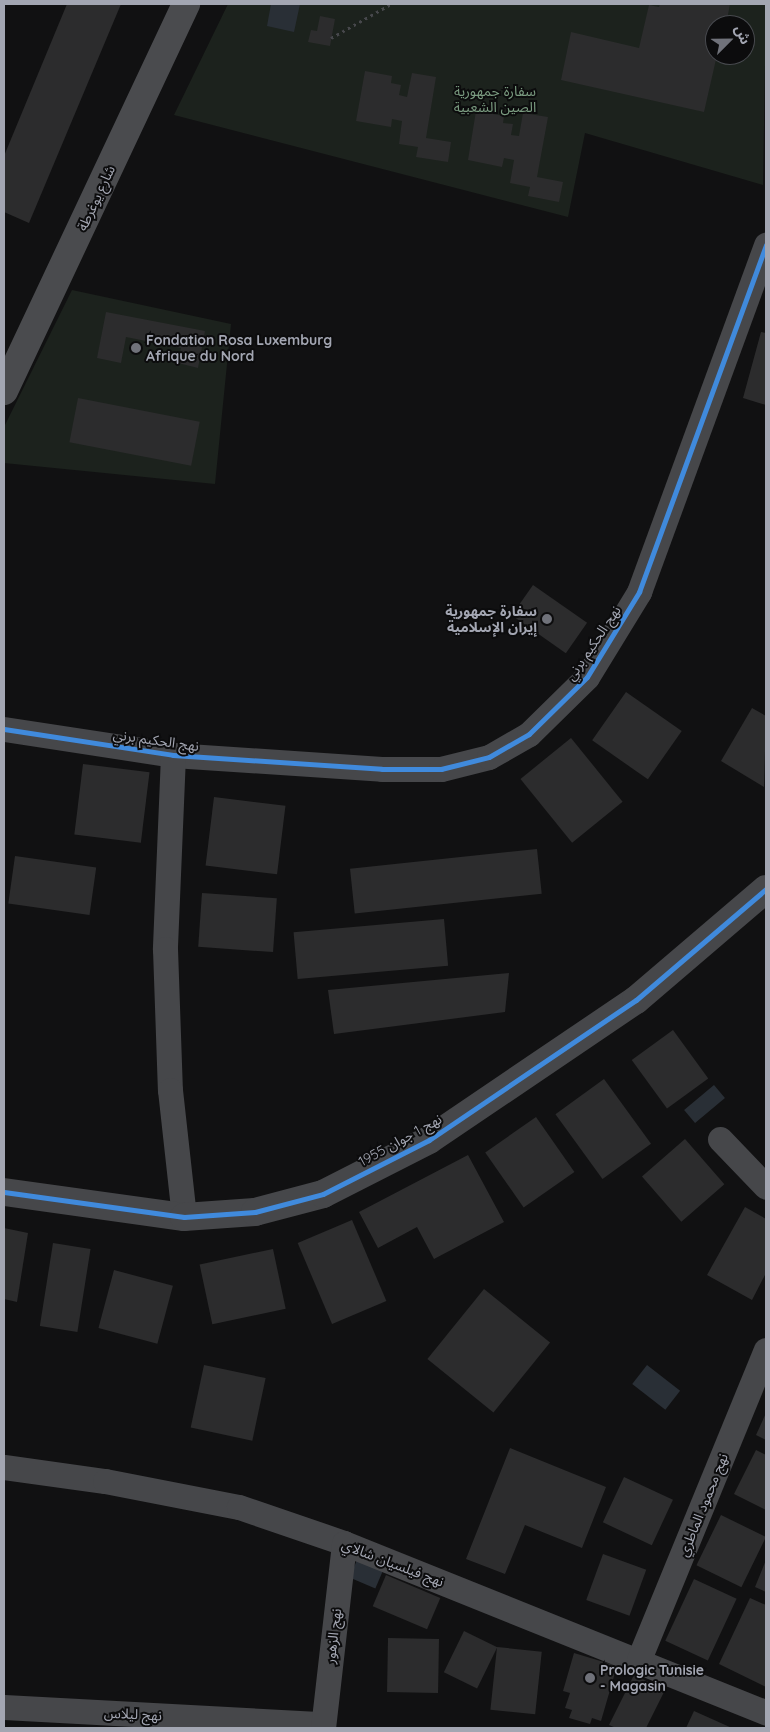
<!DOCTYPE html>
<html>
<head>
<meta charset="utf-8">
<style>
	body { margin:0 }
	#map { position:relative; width:770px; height:1732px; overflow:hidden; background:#111112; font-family:Quicksand,"Noto Sans Arabic",sans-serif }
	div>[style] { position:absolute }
	.green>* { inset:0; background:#1c221d }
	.water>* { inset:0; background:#292f36; transform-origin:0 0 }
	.building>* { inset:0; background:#2c2c2d; transform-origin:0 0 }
	.path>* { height:3px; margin-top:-1.5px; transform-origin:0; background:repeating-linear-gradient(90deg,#47484c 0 2.5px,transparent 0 6.5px) }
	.minor>* { height:25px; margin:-12.5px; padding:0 12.5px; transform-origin:12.5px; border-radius:12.5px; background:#46474a }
	.tertiary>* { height:28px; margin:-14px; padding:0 14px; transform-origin:14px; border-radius:14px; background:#46474a }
	.secondary>* { height:28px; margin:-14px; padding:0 14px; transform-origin:14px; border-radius:14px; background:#4a4b4e }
	.cycleway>* { height:5px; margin:-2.5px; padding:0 2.5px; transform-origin:2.5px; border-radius:2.5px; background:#408adc }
	.dots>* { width:14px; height:14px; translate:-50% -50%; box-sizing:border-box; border:2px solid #0c0c0d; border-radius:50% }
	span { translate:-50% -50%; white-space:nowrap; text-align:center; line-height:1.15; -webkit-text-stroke:4px #0c0c0d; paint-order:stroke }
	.park-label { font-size:14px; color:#7b9c81 }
	.street-label { font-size:14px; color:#a3a6b2 }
	.poi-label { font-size:14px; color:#a3a6b2; font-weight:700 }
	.left { translate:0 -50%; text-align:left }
	.right { translate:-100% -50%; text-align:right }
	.frame { position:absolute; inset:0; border:5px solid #a3a6b2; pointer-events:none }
	.north { position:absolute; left:705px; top:15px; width:50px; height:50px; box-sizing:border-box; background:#0c0c0d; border:1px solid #484a4f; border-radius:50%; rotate:67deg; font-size:14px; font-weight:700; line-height:20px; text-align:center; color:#a3a6b2 }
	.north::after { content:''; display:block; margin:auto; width:18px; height:22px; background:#70727a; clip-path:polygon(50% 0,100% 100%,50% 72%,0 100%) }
</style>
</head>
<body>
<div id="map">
	<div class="green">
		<div style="clip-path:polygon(evenodd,228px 4px,766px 4px,763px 185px,585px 133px,568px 217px,174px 115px,228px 4px,715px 25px,745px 25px,745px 55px,715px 55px,715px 25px)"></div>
		<div style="clip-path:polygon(72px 290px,231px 324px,215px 484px,4px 463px,4px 427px)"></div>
	</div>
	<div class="water">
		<div style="clip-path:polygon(271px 4px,300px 4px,294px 32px,267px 26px)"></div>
		<div style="left:714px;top:1085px;width:17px;height:39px;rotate:50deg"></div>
		<div style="left:647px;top:1365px;width:42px;height:24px;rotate:38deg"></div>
		<div style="left:357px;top:1560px;width:28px;height:19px;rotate:23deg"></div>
	</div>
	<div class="building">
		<div style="clip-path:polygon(67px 4px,121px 4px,29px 223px,4px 212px,4px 156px)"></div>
		<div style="clip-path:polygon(660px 4px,730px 4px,726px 25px,715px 25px,717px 55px,704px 112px,561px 80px,571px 32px,639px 48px,649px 5px,659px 7px)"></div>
		<div style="clip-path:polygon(320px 16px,335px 19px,330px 46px,308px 42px,311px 30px,317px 31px)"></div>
		<div style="clip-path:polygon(365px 71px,392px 76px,391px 83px,401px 85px,399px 95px,407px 97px,412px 73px,436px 77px,426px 138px,451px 142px,448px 162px,416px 157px,418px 147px,399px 144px,402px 121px,392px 119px,391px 127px,356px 121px)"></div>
		<div style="clip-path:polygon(476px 111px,504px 116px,503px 123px,513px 124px,511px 135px,519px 136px,523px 113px,548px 117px,537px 177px,563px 182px,559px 202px,528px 196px,530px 187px,510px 183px,514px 160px,504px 158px,502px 167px,468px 160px)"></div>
		<div style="clip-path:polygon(106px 312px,205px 331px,198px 368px,178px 363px,181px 348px,126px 337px,121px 363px,97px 358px)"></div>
		<div style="clip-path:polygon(761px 332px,766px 333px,766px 405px,743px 398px)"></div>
		<div style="left:78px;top:398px;width:124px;height:45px;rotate:11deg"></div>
		<div style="left:533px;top:585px;width:66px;height:37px;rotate:35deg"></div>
		<div style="left:626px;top:692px;width:68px;height:59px;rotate:35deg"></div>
		<div style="clip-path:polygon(752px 708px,766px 716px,764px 787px,721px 761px)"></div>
		<div style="left:571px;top:738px;width:82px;height:65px;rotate:51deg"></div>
		<div style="left:83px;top:764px;width:67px;height:71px;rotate:7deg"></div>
		<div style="left:214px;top:797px;width:72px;height:69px;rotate:7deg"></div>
		<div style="left:537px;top:849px;width:45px;height:188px;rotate:84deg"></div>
		<div style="left:15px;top:856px;width:82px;height:48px;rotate:8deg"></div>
		<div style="left:202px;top:893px;width:75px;height:54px;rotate:4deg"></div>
		<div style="left:444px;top:919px;width:47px;height:151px;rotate:85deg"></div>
		<div style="clip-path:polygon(509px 973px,505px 1012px,334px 1034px,328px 990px)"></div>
		<div style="left:673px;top:1030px;width:60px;height:51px;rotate:54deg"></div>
		<div style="left:604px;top:1079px;width:80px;height:60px;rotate:54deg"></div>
		<div style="left:536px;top:1117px;width:67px;height:62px;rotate:55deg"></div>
		<div style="left:685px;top:1139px;width:60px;height:57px;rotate:49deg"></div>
		<div style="clip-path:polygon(468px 1155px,504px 1222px,434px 1259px,417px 1227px,378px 1248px,359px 1212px)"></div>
		<div style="clip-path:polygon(745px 1207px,766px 1219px,766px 1273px,752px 1300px,707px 1275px)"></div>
		<div style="left:352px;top:1220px;width:88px;height:59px;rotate:67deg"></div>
		<div style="clip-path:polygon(4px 1228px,28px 1233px,17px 1302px,4px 1299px)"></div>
		<div style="left:53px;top:1243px;width:38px;height:84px;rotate:9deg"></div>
		<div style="left:273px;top:1249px;width:61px;height:75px;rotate:78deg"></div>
		<div style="left:114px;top:1270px;width:61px;height:60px;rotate:15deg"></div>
		<div style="left:484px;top:1289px;width:85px;height:90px;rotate:39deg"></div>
		<div style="left:204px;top:1365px;width:63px;height:64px;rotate:12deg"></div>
		<div style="clip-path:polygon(766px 1413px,766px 1440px,756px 1435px)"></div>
		<div style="clip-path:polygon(510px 1448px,606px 1487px,582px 1548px,525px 1525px,505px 1574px,466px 1559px)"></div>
		<div style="clip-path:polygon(756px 1450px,766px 1455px,766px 1510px,734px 1494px)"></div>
		<div style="left:624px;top:1477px;width:54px;height:50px;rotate:25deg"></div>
		<div style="left:721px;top:1515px;width:50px;height:56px;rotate:26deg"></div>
		<div style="left:603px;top:1554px;width:46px;height:49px;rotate:20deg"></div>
		<div style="clip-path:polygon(766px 1560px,766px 1592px,755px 1587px)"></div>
		<div style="left:386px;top:1575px;width:59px;height:34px;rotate:23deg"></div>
		<div style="left:694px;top:1579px;width:47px;height:68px;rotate:25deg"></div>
		<div style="clip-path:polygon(750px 1598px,766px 1605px,766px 1687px,719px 1664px)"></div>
		<div style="left:464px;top:1631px;width:37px;height:46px;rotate:26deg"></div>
		<div style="left:388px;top:1638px;width:51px;height:54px;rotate:1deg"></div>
		<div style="left:497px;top:1647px;width:45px;height:63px;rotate:6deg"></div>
		<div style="clip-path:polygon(574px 1653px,617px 1666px,601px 1721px,592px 1718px,590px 1724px,569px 1718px,572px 1710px,565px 1708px,570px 1693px,563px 1691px)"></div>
		<div style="clip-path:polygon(634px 1675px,665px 1690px,646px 1728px,616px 1728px,609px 1725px)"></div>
		<div style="clip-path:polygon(694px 1711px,732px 1728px,686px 1728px)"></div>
	</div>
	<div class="path">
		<div style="left:331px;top:38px;width:69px;rotate:-29.5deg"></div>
	</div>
	<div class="minor">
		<div style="left:4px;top:729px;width:171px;rotate:8.7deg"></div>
		<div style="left:173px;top:755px;width:209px;rotate:3.8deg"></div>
		<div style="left:382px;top:769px;width:59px"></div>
		<div style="left:441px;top:769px;width:49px;rotate:-14deg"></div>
		<div style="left:489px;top:757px;width:46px;rotate:-29.9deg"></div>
		<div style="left:529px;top:734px;width:81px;rotate:-44.5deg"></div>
		<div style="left:587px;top:677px;width:100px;rotate:-58.5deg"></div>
		<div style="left:639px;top:592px;width:370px;rotate:-69.9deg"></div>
		<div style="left:173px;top:755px;width:194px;rotate:92.4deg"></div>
		<div style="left:165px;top:949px;width:141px;rotate:88deg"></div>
		<div style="left:170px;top:1090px;width:128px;rotate:83.7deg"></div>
		<div style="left:720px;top:1139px;width:66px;rotate:46.2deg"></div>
		<div style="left:4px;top:1467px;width:102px;rotate:7.9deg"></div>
		<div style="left:105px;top:1481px;width:136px;rotate:11deg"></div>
		<div style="left:239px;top:1507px;width:111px;rotate:18.9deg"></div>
		<div style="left:344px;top:1543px;width:455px;rotate:21.9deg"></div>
		<div style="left:639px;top:1659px;width:334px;rotate:-67.7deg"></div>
		<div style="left:4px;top:1707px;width:319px;rotate:3.1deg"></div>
		<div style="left:323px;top:1728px;width:186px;rotate:-83.5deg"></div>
	</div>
	<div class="tertiary">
		<div style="left:4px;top:1192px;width:182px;rotate:7.9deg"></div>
		<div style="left:184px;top:1217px;width:71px;rotate:-4deg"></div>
		<div style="left:255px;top:1212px;width:70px;rotate:-14.8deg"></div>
		<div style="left:323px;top:1194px;width:119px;rotate:-27deg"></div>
		<div style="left:429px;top:1140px;width:250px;rotate:-34.1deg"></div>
		<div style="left:636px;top:1000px;width:171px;rotate:-40.5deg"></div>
	</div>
	<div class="secondary">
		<div style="left:4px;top:391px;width:428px;rotate:-64.8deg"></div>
	</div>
	<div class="cycleway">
		<div style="left:4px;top:729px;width:171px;rotate:8.7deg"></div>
		<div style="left:173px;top:755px;width:209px;rotate:3.8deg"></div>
		<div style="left:382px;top:769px;width:59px"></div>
		<div style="left:441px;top:769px;width:49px;rotate:-14deg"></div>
		<div style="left:489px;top:757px;width:46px;rotate:-29.9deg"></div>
		<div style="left:529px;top:734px;width:81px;rotate:-44.5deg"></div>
		<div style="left:587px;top:677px;width:100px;rotate:-58.5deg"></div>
		<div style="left:639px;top:592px;width:370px;rotate:-69.9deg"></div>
		<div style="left:4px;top:1192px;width:182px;rotate:7.9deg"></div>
		<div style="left:184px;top:1217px;width:71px;rotate:-4deg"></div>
		<div style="left:255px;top:1212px;width:70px;rotate:-14.8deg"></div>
		<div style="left:323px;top:1194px;width:119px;rotate:-27deg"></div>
		<div style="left:429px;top:1140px;width:250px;rotate:-34.1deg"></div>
		<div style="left:636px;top:1000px;width:171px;rotate:-40.5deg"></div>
	</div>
	<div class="dots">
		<div style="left:136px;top:348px;background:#70727a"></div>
		<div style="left:547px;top:619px;background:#70727a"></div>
		<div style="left:590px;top:1678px;background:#70727a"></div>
	</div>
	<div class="park-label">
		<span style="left:495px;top:99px">سفارة جمهورية<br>الصين الشعبية</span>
	</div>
	<div class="street-label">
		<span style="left:96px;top:198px;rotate:-65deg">شارع يوغرطة</span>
		<span style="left:593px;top:643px;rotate:-56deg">نهج الحكيم برني</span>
		<span style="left:156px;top:740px;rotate:8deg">نهج الحكيم برني</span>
		<span style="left:400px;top:1140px;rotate:-29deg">نهج 1 جوان 1955</span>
		<span style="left:703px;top:1505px;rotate:-68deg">نهج محمود الماطري</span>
		<span style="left:393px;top:1563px;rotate:21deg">نهج فيلسيان شالاي</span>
		<span style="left:333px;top:1636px;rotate:-83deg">نهج الزهور</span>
		<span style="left:133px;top:1714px;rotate:3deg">نهج ليلاس</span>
	</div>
	<div class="poi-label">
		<span class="left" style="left:146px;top:348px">Fondation Rosa Luxemburg<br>Afrique du Nord</span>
		<span class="right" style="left:537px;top:619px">سفارة جمهورية<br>إيران الإسلامية</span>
		<span class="left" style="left:600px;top:1678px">Prologic Tunisie<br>- Magasin</span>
	</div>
	<div class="frame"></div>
	<div class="north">ش</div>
</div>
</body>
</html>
